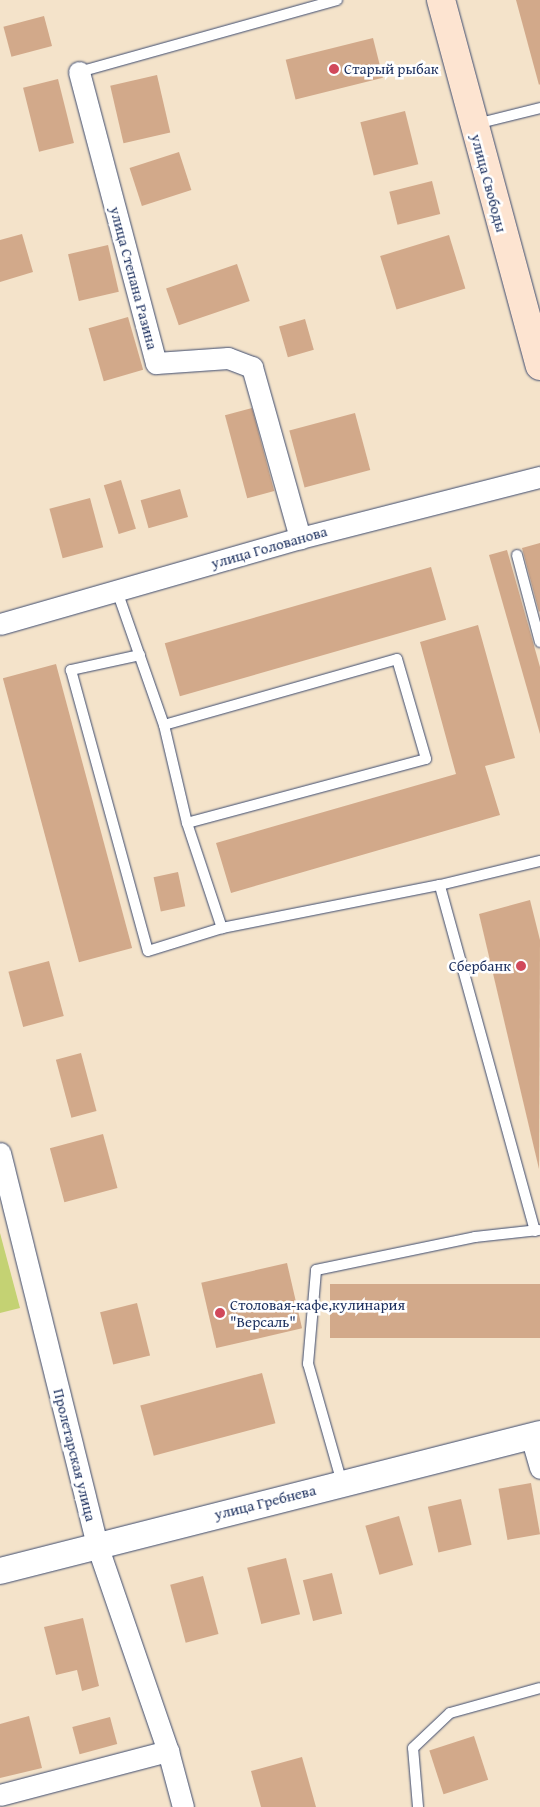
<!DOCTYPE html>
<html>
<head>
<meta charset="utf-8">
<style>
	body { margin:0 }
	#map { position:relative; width:540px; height:1807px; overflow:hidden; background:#f4e3ca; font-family:"Gentium Book Plus",serif }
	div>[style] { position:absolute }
	.green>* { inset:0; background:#c4d273 }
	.building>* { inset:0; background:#d2a98a; transform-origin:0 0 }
	.roads { filter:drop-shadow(0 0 1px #3c4a6e) drop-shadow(0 0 1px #3c4a6e) }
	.service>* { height:10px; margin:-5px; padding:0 5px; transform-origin:5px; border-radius:5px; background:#fff }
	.minor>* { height:21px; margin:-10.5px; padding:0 10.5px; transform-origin:10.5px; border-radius:10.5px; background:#fff }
	.tertiary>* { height:26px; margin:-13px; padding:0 13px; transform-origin:13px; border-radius:13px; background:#fff }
	.secondary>* { height:28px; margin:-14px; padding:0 14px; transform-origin:14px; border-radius:14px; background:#fde4d1 }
	.dots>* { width:14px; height:14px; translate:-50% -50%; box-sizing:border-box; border:2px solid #fff; border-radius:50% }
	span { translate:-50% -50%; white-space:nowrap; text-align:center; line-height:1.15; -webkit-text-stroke:5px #fff; paint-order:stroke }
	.poi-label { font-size:15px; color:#1b2f5e }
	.left { translate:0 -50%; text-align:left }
	.right { translate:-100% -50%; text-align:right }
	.street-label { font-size:15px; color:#1b2f5e }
</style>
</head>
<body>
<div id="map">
	<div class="green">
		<div style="clip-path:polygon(0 1233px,20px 1308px,0 1313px)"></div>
	</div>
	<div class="building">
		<div style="clip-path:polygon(516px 0,540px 0,540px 84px,539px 85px)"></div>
		<div style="left:44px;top:16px;width:31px;height:42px;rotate:75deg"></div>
		<div style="left:373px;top:38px;width:41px;height:90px;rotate:76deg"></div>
		<div style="left:157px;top:75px;width:59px;height:48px;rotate:77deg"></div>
		<div style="left:58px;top:79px;width:66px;height:36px;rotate:76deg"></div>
		<div style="left:405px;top:111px;width:55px;height:46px;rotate:76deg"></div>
		<div style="left:179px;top:152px;width:40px;height:52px;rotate:72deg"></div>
		<div style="left:432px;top:181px;width:34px;height:44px;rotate:76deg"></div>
		<div style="clip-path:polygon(22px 234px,33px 272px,0 282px,0 240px)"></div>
		<div style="left:449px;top:235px;width:56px;height:72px;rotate:73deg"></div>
		<div style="left:108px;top:245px;width:48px;height:41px;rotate:77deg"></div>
		<div style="left:237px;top:264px;width:39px;height:75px;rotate:71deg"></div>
		<div style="left:128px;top:317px;width:55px;height:41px;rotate:74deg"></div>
		<div style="left:305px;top:319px;width:32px;height:27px;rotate:74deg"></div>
		<div style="left:252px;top:408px;width:86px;height:28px;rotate:75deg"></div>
		<div style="left:355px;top:413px;width:59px;height:68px;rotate:75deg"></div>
		<div style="left:121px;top:480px;width:51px;height:18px;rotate:73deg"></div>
		<div style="left:180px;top:489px;width:29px;height:41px;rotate:74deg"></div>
		<div style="left:90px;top:498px;width:51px;height:42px;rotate:75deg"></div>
		<div style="clip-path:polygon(540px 543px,540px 611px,539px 612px,522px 548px)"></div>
		<div style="clip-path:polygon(507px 550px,540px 667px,540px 734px,489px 555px)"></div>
		<div style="left:431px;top:567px;width:55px;height:277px;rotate:74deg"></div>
		<div style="clip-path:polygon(478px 625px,515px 758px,485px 766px,500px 815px,231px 893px,216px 843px,456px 774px,420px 642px)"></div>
		<div style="left:56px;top:664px;width:294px;height:55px;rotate:75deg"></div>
		<div style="left:178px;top:872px;width:35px;height:25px;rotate:78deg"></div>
		<div style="clip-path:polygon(530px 900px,540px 940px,539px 1169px,479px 914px)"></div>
		<div style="left:49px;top:961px;width:57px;height:42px;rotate:75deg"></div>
		<div style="left:81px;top:1053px;width:60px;height:26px;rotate:75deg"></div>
		<div style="left:103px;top:1134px;width:56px;height:55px;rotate:75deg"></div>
		<div style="left:287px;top:1263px;width:67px;height:88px;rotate:77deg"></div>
		<div style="left:540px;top:1284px;width:54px;height:210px;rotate:90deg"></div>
		<div style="left:137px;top:1303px;width:54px;height:38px;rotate:76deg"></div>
		<div style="left:262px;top:1373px;width:52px;height:126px;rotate:75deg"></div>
		<div style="left:531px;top:1483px;width:52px;height:33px;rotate:80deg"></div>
		<div style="left:461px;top:1499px;width:47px;height:34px;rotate:77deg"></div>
		<div style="left:399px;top:1516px;width:51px;height:35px;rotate:74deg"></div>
		<div style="left:286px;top:1558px;width:58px;height:40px;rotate:76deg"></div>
		<div style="left:332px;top:1573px;width:42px;height:30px;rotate:76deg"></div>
		<div style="left:203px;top:1576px;width:60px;height:34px;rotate:75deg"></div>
		<div style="clip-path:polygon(83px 1618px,99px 1686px,82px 1691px,77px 1670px,56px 1675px,44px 1627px)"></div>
		<div style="clip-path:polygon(29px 1716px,42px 1768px,0 1778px,0 1724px)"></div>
		<div style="left:110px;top:1717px;width:28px;height:39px;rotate:75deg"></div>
		<div style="left:474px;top:1736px;width:46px;height:47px;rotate:72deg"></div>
		<div style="clip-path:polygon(302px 1757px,316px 1807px,261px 1807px,251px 1771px)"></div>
	</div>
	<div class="roads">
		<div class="service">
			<div style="left:79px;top:72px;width:268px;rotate:-15.6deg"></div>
			<div style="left:476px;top:124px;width:66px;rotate:-14deg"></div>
			<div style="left:517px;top:555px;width:90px;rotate:75.2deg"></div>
			<div style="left:117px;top:591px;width:142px;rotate:70.7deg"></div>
			<div style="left:164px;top:725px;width:101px;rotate:76.8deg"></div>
			<div style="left:187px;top:823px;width:111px;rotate:71.6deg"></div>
			<div style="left:222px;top:928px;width:222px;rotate:-11.2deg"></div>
			<div style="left:140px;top:655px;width:71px;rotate:167.7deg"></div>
			<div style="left:71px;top:670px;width:291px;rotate:74.7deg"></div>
			<div style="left:148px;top:951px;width:77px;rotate:-17.3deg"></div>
			<div style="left:164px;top:725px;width:242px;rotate:-15.8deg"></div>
			<div style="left:397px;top:659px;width:104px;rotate:73.8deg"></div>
			<div style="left:426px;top:759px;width:247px;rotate:165deg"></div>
			<div style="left:535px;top:1231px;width:359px;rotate:-105.4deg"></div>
			<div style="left:440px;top:885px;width:103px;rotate:-13.5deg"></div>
			<div style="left:342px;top:1483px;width:124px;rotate:-105.9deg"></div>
			<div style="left:308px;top:1364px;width:94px;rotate:-85.1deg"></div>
			<div style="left:316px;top:1270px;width:162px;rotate:-11.7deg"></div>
			<div style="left:475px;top:1237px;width:64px;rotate:-6.2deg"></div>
			<div style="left:418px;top:1807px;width:59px;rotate:-94.8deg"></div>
			<div style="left:413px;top:1748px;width:51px;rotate:-43.4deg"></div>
			<div style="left:450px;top:1713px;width:93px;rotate:-15.5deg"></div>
		</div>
		<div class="minor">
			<div style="left:79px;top:72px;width:301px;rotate:75.2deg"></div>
			<div style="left:156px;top:363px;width:72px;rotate:-4deg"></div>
			<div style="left:228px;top:358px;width:26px;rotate:21deg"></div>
			<div style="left:252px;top:367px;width:178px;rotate:74.3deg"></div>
			<div style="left:0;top:624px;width:312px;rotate:-16deg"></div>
			<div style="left:300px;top:538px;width:248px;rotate:-14.3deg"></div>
			<div style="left:0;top:1153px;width:404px;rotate:76.1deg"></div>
			<div style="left:97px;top:1545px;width:218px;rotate:71deg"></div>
			<div style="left:168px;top:1751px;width:58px;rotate:75deg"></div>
			<div style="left:531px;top:1436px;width:33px;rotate:74deg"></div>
			<div style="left:0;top:1795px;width:174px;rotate:-14.7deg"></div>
		</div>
		<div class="tertiary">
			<div style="left:0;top:1571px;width:557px;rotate:-14.24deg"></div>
		</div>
		<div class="secondary">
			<div style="left:441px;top:0;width:379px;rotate:74.9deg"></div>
		</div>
	</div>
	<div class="dots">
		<div style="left:334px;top:69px;background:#d1495b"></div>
		<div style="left:521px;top:966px;background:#d1495b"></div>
		<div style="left:220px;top:1313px;background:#d1495b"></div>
	</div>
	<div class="poi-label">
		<span class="left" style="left:344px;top:69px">Старый рыбак</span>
		<span class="right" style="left:511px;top:966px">Сбербанк</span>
		<span class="left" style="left:230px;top:1313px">Столовая-кафе,кулинария<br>"Версаль"</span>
	</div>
	<div class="street-label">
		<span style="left:489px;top:183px;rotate:75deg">улица Свободы</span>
		<span style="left:134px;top:278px;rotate:75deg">улица Степана Разина</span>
		<span style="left:269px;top:547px;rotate:-16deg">улица Голованова</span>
		<span style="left:75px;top:1455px;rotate:76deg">Пролетарская улица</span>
		<span style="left:265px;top:1502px;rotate:-14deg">улица Гребнева</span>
	</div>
</div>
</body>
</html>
